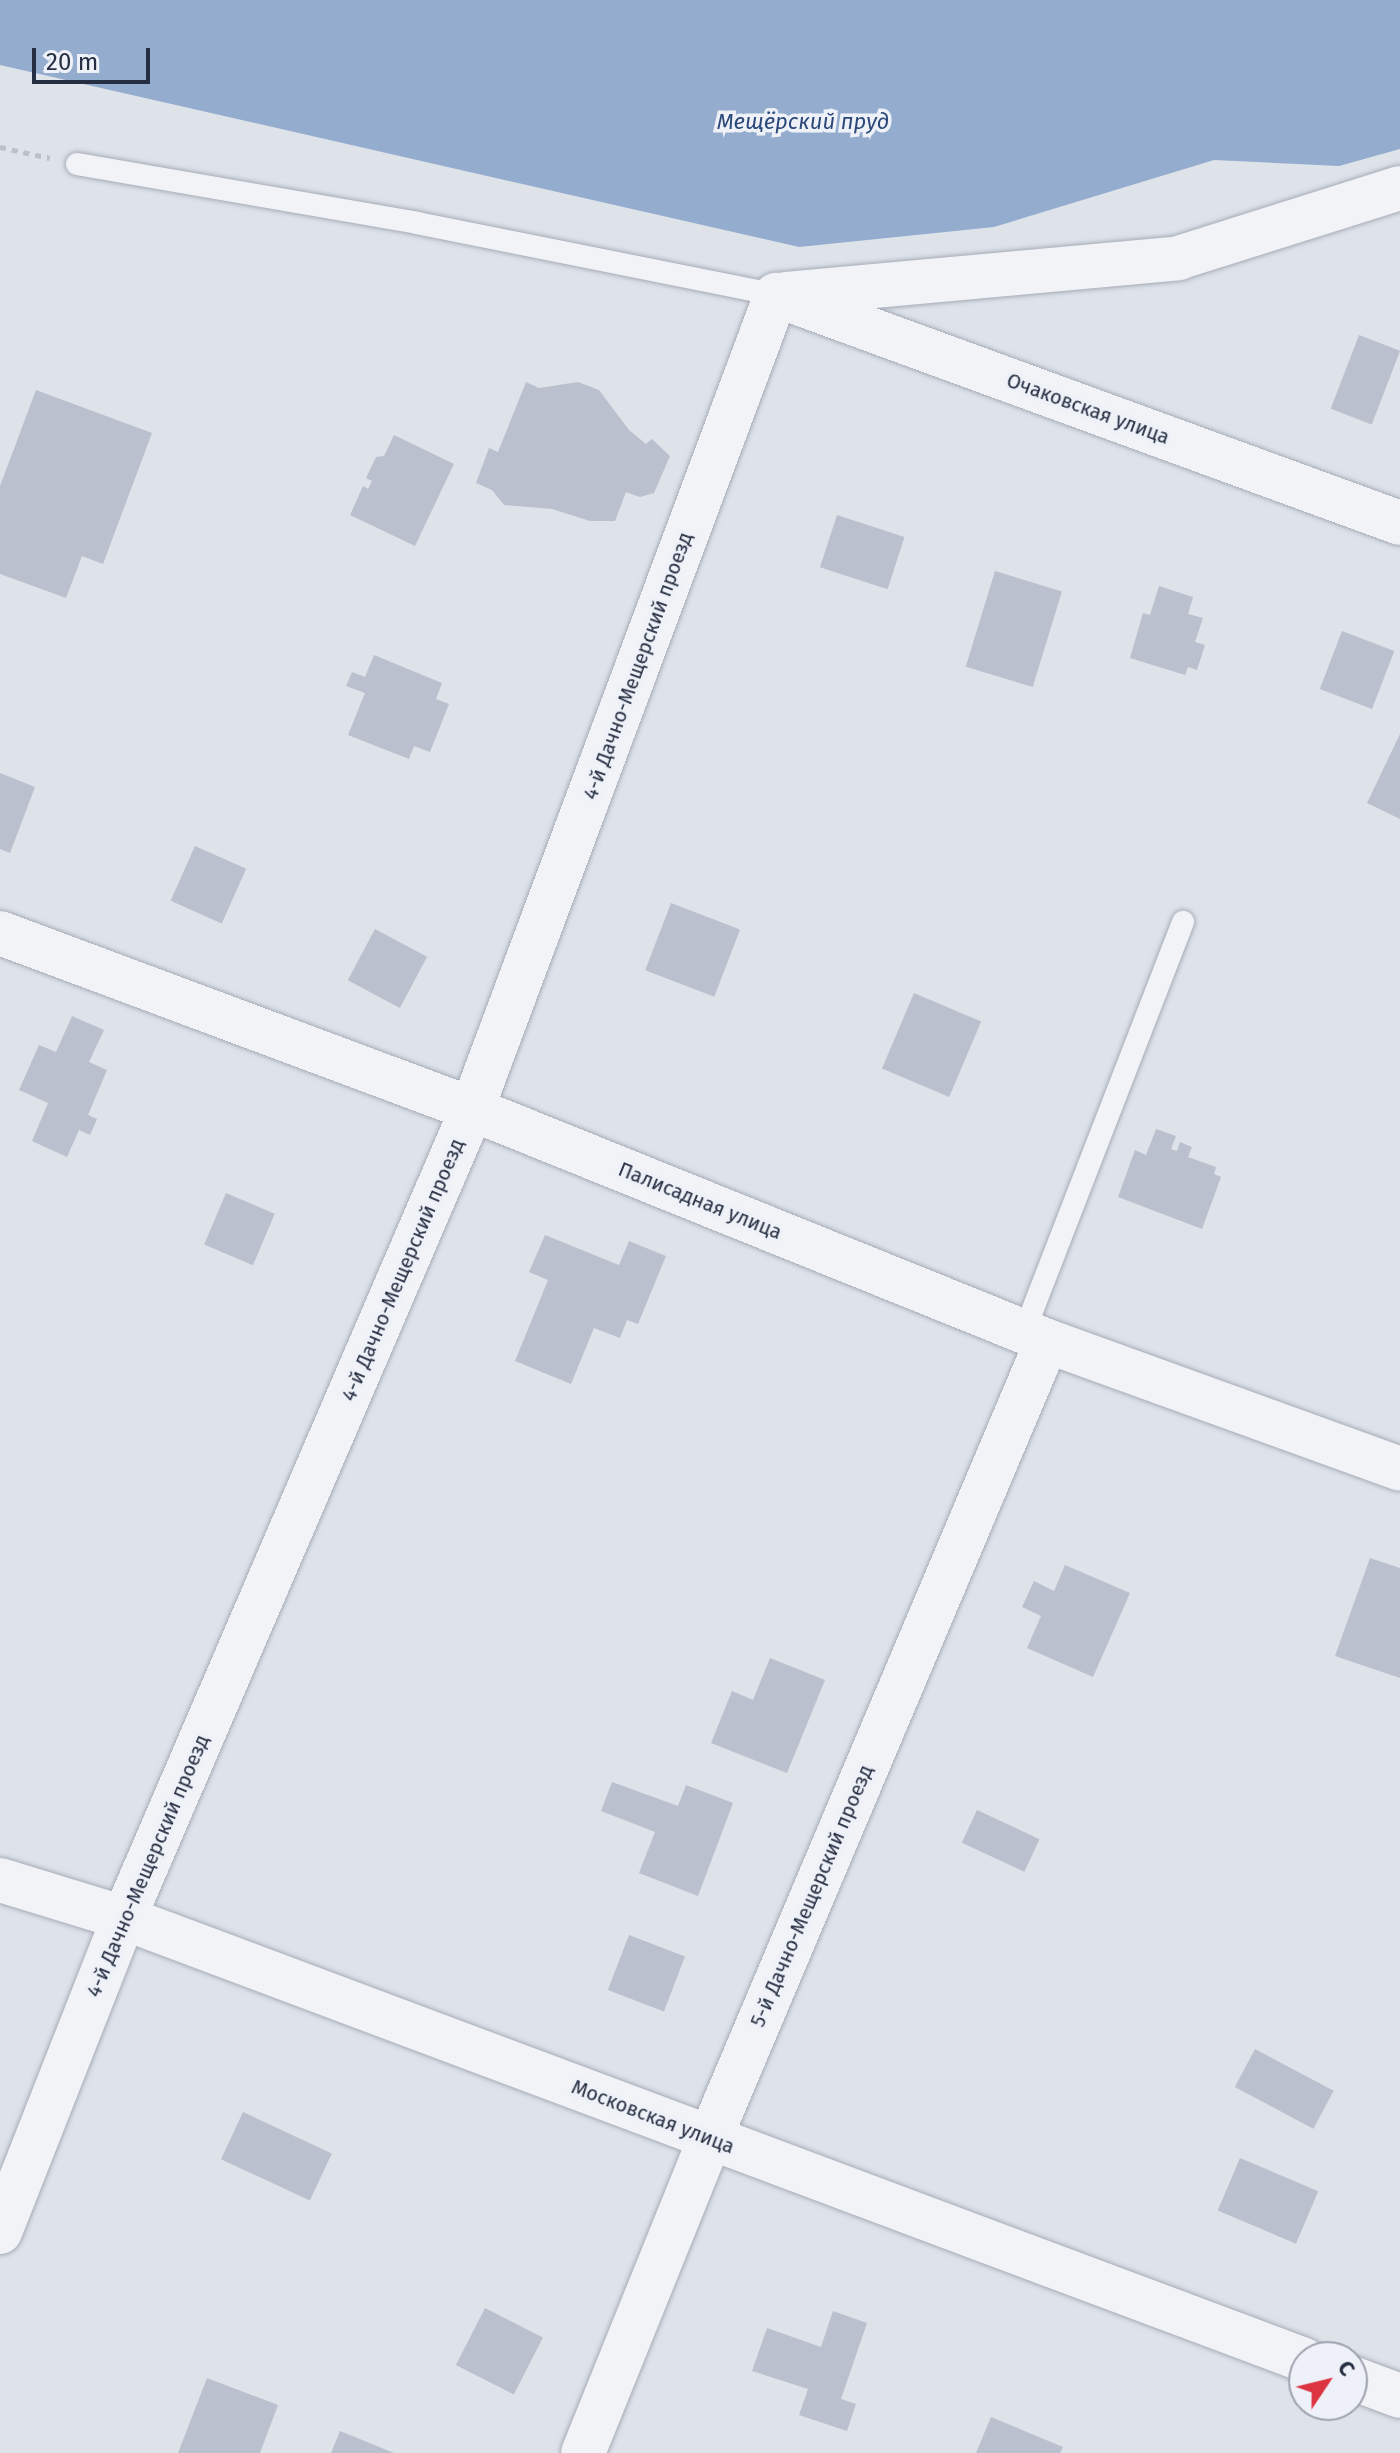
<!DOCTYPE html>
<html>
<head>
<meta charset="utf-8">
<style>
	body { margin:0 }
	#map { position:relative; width:1400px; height:2453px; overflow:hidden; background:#dee2e9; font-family:"Fira Sans",sans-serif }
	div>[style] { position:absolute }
	.water>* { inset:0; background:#94acce }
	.building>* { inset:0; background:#bac0cd; transform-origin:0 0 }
	.path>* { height:5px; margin-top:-2.5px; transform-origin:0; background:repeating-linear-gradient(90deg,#bcc0c8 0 6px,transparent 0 12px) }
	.roads { filter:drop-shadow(0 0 2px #a6acb7) drop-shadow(0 0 2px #a6acb7) }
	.service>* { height:22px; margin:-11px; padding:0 11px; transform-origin:11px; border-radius:11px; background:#f1f3f7 }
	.minor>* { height:44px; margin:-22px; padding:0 22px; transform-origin:22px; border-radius:22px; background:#f1f3f7 }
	span { translate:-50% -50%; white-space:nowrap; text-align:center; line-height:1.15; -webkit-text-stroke:7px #eef1f7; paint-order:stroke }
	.street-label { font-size:20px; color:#252e42 }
	.water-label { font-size:22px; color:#2b487a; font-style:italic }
	.north { position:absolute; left:1288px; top:2341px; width:80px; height:80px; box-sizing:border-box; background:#eef1f7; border:2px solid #9ea3af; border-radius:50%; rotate:55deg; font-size:22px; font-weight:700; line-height:32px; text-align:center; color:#252e42 }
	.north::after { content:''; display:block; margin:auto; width:28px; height:36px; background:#dd3441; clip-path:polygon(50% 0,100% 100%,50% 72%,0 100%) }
	.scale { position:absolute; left:32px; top:48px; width:118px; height:36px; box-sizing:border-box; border:4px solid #252e42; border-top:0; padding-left:10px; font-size:24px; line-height:28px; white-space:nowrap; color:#252e42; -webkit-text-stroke:6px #eef1f7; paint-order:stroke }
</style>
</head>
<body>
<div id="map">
	<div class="water">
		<div style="clip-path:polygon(0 0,1400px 0,1400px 149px,1339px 166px,1214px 160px,994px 227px,799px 247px,0 65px)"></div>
	</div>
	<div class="building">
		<div style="left:1359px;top:335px;width:44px;height:79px;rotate:21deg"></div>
		<div style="clip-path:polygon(526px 382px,539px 388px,578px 382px,599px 390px,629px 430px,646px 444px,652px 439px,670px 456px,654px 493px,640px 497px,626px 492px,615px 521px,590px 521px,552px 509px,504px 505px,492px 490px,476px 483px,489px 448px,498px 452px)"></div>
		<div style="clip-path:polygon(36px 390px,152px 433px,103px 564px,82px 556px,66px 598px,0 574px,0 486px)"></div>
		<div style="clip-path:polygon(394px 435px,454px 464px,415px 546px,350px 515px,363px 486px,368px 489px,372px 481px,366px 478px,376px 457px,384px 456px)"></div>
		<div style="left:837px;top:515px;width:71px;height:55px;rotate:18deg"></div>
		<div style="left:995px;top:571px;width:70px;height:100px;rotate:17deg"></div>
		<div style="clip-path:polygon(1159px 586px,1193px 597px,1188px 614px,1203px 618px,1195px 642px,1205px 645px,1197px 670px,1188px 667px,1185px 675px,1130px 658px,1143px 613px,1150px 615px)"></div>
		<div style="left:1342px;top:631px;width:56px;height:62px;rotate:21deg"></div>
		<div style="clip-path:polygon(374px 655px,442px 683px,436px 699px,449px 704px,430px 752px,414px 746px,409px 759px,348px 735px,365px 693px,346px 686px,352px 672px,365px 677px)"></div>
		<div style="clip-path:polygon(1400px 734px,1400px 819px,1367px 803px)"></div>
		<div style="clip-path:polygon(0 773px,35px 787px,10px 853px,0 849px)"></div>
		<div style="left:195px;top:846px;width:56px;height:60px;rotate:24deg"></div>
		<div style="left:671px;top:903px;width:74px;height:72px;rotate:21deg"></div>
		<div style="left:375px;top:929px;width:59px;height:58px;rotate:28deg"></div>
		<div style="left:914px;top:993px;width:73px;height:82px;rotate:23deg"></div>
		<div style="clip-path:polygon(72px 1016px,104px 1030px,89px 1062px,107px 1070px,88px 1115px,97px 1119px,90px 1135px,79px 1130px,67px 1157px,32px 1141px,48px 1103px,19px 1090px,39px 1045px,56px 1052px)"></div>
		<div style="clip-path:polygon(1156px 1129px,1176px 1136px,1171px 1149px,1177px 1151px,1180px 1142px,1192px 1147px,1188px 1157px,1216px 1167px,1214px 1174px,1221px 1177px,1202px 1229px,1118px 1197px,1135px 1150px,1146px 1155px)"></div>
		<div style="left:226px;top:1193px;width:53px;height:56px;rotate:23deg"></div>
		<div style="clip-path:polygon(545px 1235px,619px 1265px,629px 1241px,666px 1256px,638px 1324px,627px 1320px,620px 1338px,594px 1328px,571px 1384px,515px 1361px,548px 1280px,529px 1272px)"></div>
		<div style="clip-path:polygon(1370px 1558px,1400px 1568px,1400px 1678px,1335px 1656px)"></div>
		<div style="clip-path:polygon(1065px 1565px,1130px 1593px,1093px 1677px,1027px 1648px,1041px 1616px,1022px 1607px,1034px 1581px,1054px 1591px)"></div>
		<div style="clip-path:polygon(770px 1658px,825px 1680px,787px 1773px,711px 1743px,732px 1691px,753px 1700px)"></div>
		<div style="clip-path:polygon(612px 1782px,678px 1806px,686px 1785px,733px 1803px,698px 1896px,639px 1873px,655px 1832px,601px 1811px)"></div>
		<div style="left:977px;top:1810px;width:69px;height:36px;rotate:25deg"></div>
		<div style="left:629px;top:1935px;width:60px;height:59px;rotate:21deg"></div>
		<div style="left:1255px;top:2049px;width:89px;height:43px;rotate:28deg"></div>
		<div style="left:243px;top:2112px;width:98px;height:52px;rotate:25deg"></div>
		<div style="left:1240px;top:2158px;width:85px;height:57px;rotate:23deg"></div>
		<div style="left:485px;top:2308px;width:65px;height:64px;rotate:27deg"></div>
		<div style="clip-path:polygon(833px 2311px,867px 2323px,841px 2399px,856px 2404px,847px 2431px,799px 2415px,808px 2389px,752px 2371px,767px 2328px,821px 2347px)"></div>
		<div style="clip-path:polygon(207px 2378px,278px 2405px,260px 2453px,178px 2453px)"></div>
		<div style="clip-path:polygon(991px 2417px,1063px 2447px,1060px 2453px,976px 2453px)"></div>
		<div style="clip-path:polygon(340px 2431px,394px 2453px,331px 2453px)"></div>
	</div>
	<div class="path">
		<div style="left:0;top:147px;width:51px;rotate:12.4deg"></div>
	</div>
	<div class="roads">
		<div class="service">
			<div style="left:77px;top:164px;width:345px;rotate:9.8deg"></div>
			<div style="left:417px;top:223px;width:366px;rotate:11.3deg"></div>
			<div style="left:1024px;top:1332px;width:440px;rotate:-68.8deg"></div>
		</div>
		<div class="minor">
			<div style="left:786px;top:294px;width:394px;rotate:-5.2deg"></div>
			<div style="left:1178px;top:258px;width:233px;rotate:-17.5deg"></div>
			<div style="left:776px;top:295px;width:664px;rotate:20.07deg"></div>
			<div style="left:0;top:933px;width:504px;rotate:20.45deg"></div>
			<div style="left:472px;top:1109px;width:620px;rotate:21.97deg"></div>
			<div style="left:1047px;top:1341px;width:375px;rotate:19.9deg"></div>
			<div style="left:0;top:1880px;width:130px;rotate:17deg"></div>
			<div style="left:124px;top:1918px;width:1260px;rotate:20.53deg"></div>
			<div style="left:0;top:2232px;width:338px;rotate:-68.5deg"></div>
			<div style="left:124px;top:1918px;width:881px;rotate:-66.72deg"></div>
			<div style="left:472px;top:1109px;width:869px;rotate:-69.52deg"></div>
			<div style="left:1352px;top:2378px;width:51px;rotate:20.6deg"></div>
			<div style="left:583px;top:2453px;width:340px;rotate:-68deg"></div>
			<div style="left:710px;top:2138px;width:865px;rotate:-67.08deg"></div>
		</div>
	</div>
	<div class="street-label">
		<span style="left:1088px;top:409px;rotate:20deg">Очаковская улица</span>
		<span style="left:638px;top:666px;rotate:-70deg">4-й Дачно-Мещерский проезд</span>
		<span style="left:700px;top:1201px;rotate:22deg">Палисадная улица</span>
		<span style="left:403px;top:1270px;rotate:-67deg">4-й Дачно-Мещерский проезд</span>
		<span style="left:148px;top:1866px;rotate:-67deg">4-й Дачно-Мещерский проезд</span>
		<span style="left:812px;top:1896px;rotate:-67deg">5-й Дачно-Мещерский проезд</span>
		<span style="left:653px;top:2117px;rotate:21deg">Московская улица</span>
	</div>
	<div class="water-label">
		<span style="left:803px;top:122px">Мещёрский пруд</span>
	</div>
	<div class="north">С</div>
	<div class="scale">20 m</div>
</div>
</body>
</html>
